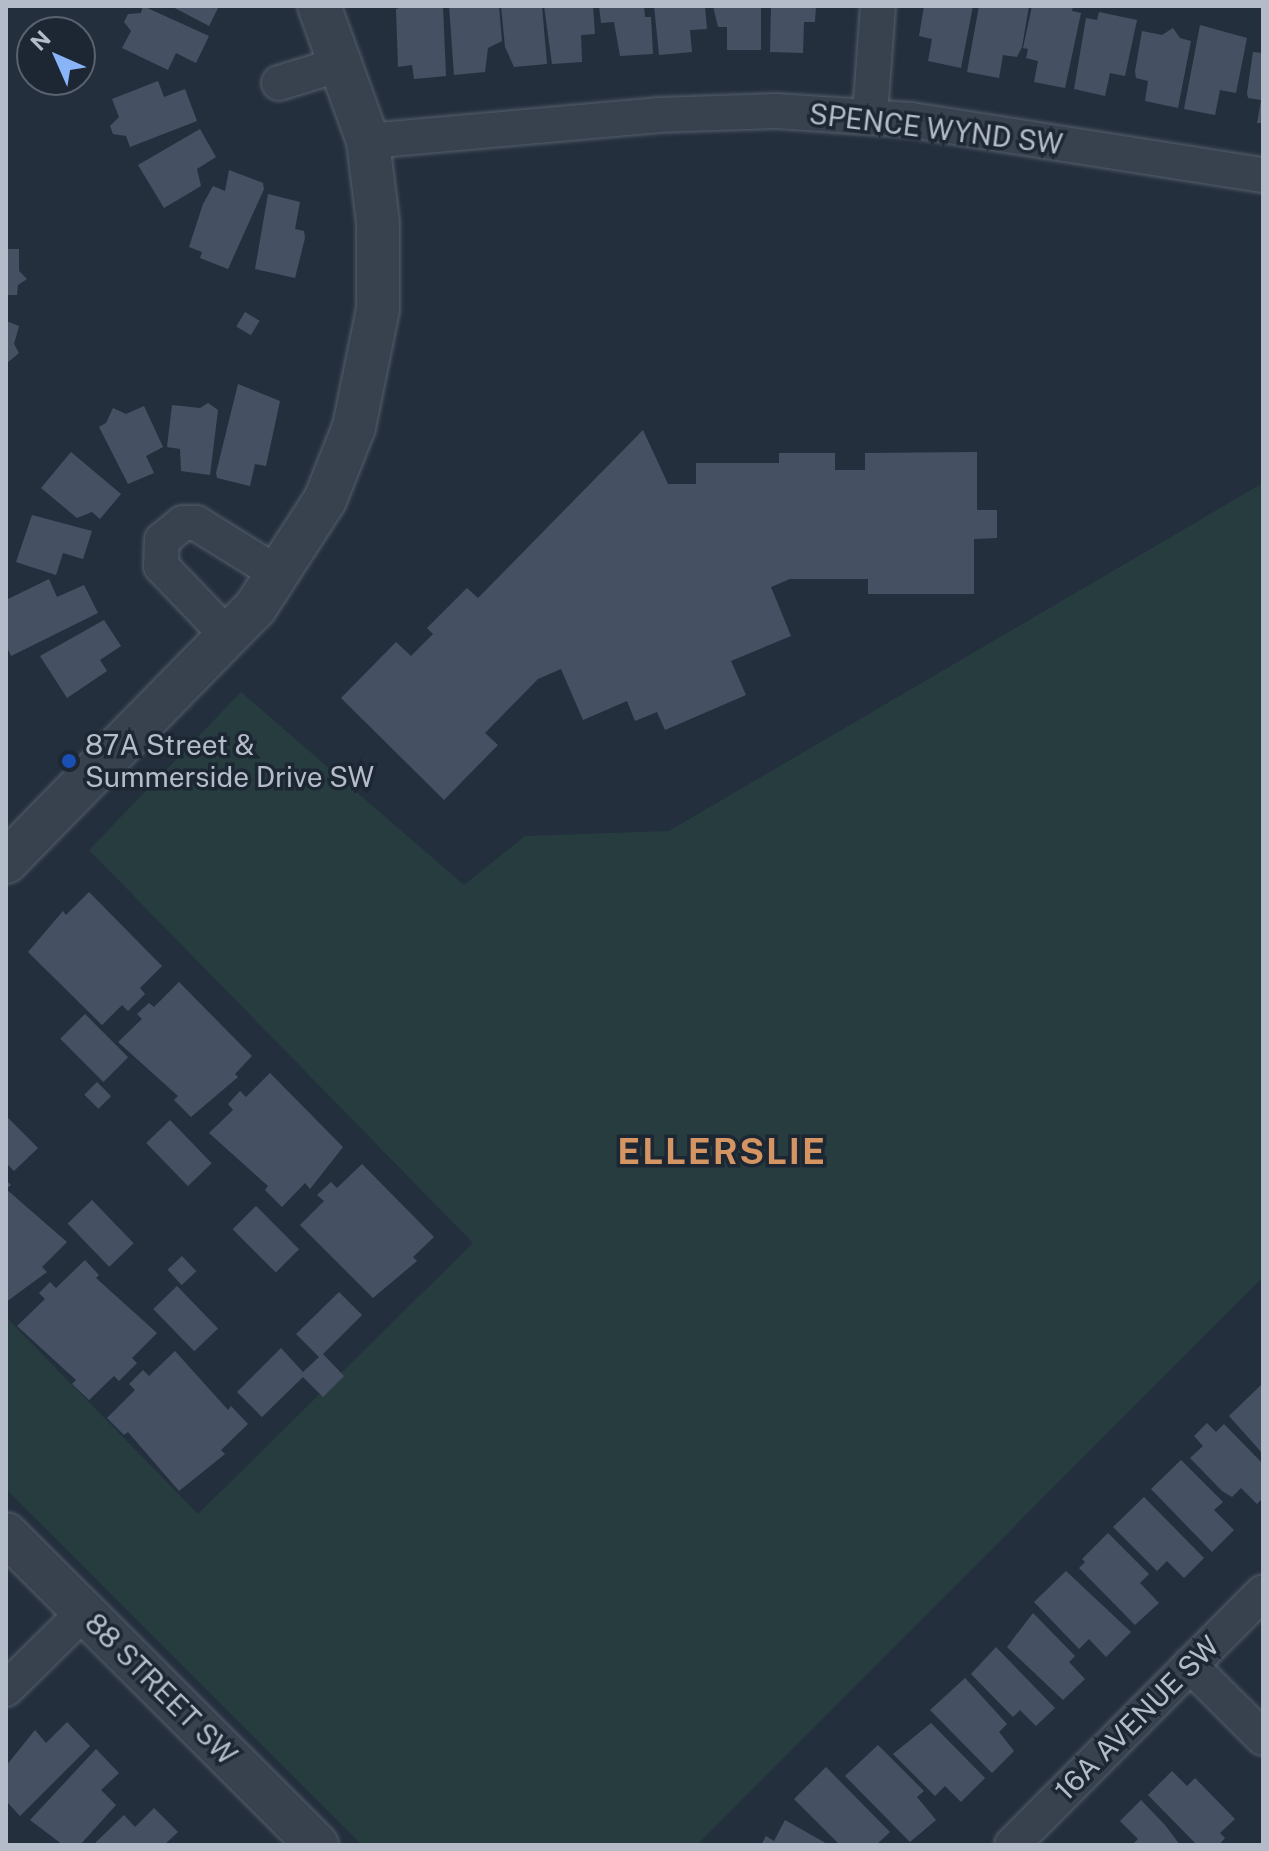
<!DOCTYPE html>
<html>
<head>
<meta charset="utf-8">
<style>
	body { margin:0 }
	#map { position:relative; width:1269px; height:1851px; overflow:hidden; background:#242f3e; font-family:"Public Sans",sans-serif }
	div>[style] { position:absolute }
	.green>* { inset:0; background:#263c3f }
	.building>* { inset:0; background:#455162; transform-origin:0 0 }
	.roads { filter:drop-shadow(0 0 2px #565f6c) drop-shadow(0 0 2px #565f6c) }
	.minor>* { height:34px; margin:-17px; padding:0 17px; transform-origin:17px; border-radius:17px; background:#38414e }
	.tertiary>* { height:42px; margin:-21px; padding:0 21px; transform-origin:21px; border-radius:21px; background:#38414e }
	.dots>* { width:22px; height:22px; translate:-50% -50%; box-sizing:border-box; border:4px solid #1d2633; border-radius:50% }
	span { translate:-50% -50%; white-space:nowrap; text-align:center; line-height:1.15; -webkit-text-stroke:7px #1d2633; paint-order:stroke }
	.street-label { font-size:28px; color:#b4bcc9 }
	.poi-label { font-size:28px; color:#b4bcc9 }
	.left { translate:0 -50%; text-align:left }
	.district-label { font-size:36px; color:#d59563; font-weight:700; letter-spacing:2px }
	.frame { position:absolute; inset:0; border:8px solid #b4bcc9; pointer-events:none }
	.north { position:absolute; left:16px; top:16px; width:80px; height:80px; box-sizing:border-box; background:#1d2633; border:2px solid #59626f; border-radius:50%; rotate:315deg; font-size:22px; font-weight:700; line-height:32px; text-align:center; color:#b4bcc9 }
	.north::after { content:''; display:block; margin:auto; width:28px; height:36px; background:#8ab4f8; clip-path:polygon(50% 0,100% 100%,50% 72%,0 100%) }
</style>
</head>
<body>
<div id="map">
	<div class="green">
		<div style="clip-path:polygon(1263px 483px,1263px 1277px,697px 1845px,362px 1845px,6px 1489px,6px 1317px,198px 1514px,473px 1243px,89px 850px,241px 692px,464px 885px,525px 836px,669px 831px)"></div>
	</div>
	<div class="building">
		<div style="clip-path:polygon(143px 6px,209px 36px,196px 63px,176px 53px,168px 70px,122px 48px,131px 31px,124px 22px,128px 14px,141px 13px)"></div>
		<div style="clip-path:polygon(171px 6px,219px 6px,209px 26px)"></div>
		<div style="clip-path:polygon(406px 6px,443px 6px,446px 76px,414px 79px,412px 65px,398px 67px,396px 9px)"></div>
		<div style="clip-path:polygon(449px 6px,499px 6px,502px 41px,488px 48px,485px 72px,454px 75px)"></div>
		<div style="clip-path:polygon(501px 6px,542px 6px,547px 64px,514px 67px,505px 47px)"></div>
		<div style="clip-path:polygon(544px 6px,593px 6px,595px 34px,581px 35px,582px 62px,552px 64px)"></div>
		<div style="clip-path:polygon(599px 6px,644px 6px,645px 17px,651px 17px,653px 54px,620px 56px,614px 22px,601px 23px)"></div>
		<div style="clip-path:polygon(654px 6px,705px 6px,707px 29px,690px 30px,692px 52px,659px 55px)"></div>
		<div style="clip-path:polygon(713px 6px,761px 6px,761px 50px,727px 50px,727px 27px,718px 27px)"></div>
		<div style="clip-path:polygon(771px 6px,816px 6px,815px 22px,804px 22px,803px 53px,770px 52px)"></div>
		<div style="clip-path:polygon(924px 6px,973px 6px,961px 68px,928px 61px,932px 39px,919px 36px)"></div>
		<div style="clip-path:polygon(979px 6px,1029px 6px,1022px 47px,1017px 57px,1003px 55px,999px 78px,967px 72px)"></div>
		<div style="clip-path:polygon(1032px 6px,1073px 6px,1072px 11px,1081px 13px,1065px 88px,1034px 82px,1038px 61px,1026px 58px,1028px 49px,1023px 48px)"></div>
		<div style="clip-path:polygon(1099px 12px,1137px 20px,1125px 76px,1110px 73px,1105px 96px,1074px 89px,1086px 18px,1097px 20px)"></div>
		<div style="clip-path:polygon(1200px 25px,1247px 38px,1236px 93px,1220px 90px,1215px 115px,1184px 109px)"></div>
		<div style="clip-path:polygon(1173px 28px,1180px 38px,1191px 41px,1178px 108px,1145px 101px,1148px 81px,1136px 78px,1135px 71px,1142px 31px,1162px 35px)"></div>
		<div style="clip-path:polygon(1253px 52px,1263px 53px,1263px 123px,1257px 123px,1261px 100px,1248px 98px,1247px 93px)"></div>
		<div style="clip-path:polygon(158px 81px,164px 97px,185px 89px,197px 121px,130px 147px,126px 136px,113px 134px,110px 126px,119px 117px,112px 99px)"></div>
		<div style="clip-path:polygon(200px 129px,216px 157px,197px 169px,201px 186px,164px 208px,138px 165px)"></div>
		<div style="clip-path:polygon(229px 170px,263px 183px,264px 189px,228px 269px,200px 258px,202px 252px,189px 247px,203px 204px,213px 186px,225px 191px)"></div>
		<div style="clip-path:polygon(268px 194px,300px 202px,295px 229px,304px 231px,305px 238px,295px 278px,255px 269px)"></div>
		<div style="clip-path:polygon(6px 249px,19px 249px,19px 271px,27px 279px,18px 285px,17px 295px,6px 295px)"></div>
		<div style="left:245px;top:312px;width:17px;height:17px;rotate:31deg"></div>
		<div style="clip-path:polygon(6px 321px,19px 326px,14px 344px,19px 353px,7px 363px)"></div>
		<div style="clip-path:polygon(238px 384px,280px 401px,266px 466px,255px 464px,250px 486px,217px 478px,216px 473px)"></div>
		<div style="clip-path:polygon(208px 403px,218px 410px,210px 475px,181px 471px,180px 449px,167px 447px,172px 405px,200px 408px)"></div>
		<div style="clip-path:polygon(144px 406px,163px 447px,146px 456px,154px 473px,128px 484px,99px 427px,106px 423px,113px 408px,126px 414px)"></div>
		<div style="clip-path:polygon(643px 430px,668px 484px,696px 484px,696px 463px,779px 463px,779px 453px,835px 453px,835px 470px,865px 470px,865px 453px,977px 452px,977px 510px,997px 510px,997px 538px,974px 539px,974px 594px,868px 594px,868px 579px,790px 579px,771px 587px,791px 636px,731px 661px,746px 695px,665px 730px,657px 712px,635px 721px,627px 701px,583px 720px,561px 669px,538px 679px,485px 733px,498px 745px,444px 800px,341px 698px,396px 642px,411px 656px,433px 634px,427px 628px,467px 588px,478px 598px)"></div>
		<div style="clip-path:polygon(71px 452px,121px 494px,100px 519px,92px 512px,77px 518px,41px 488px)"></div>
		<div style="clip-path:polygon(32px 515px,92px 531px,83px 559px,63px 553px,56px 575px,16px 562px)"></div>
		<div style="clip-path:polygon(49px 579px,57px 597px,84px 585px,98px 613px,11px 656px,6px 645px,6px 600px)"></div>
		<div style="clip-path:polygon(104px 620px,121px 646px,100px 660px,107px 671px,67px 698px,40px 656px)"></div>
		<div style="clip-path:polygon(89px 892px,162px 966px,140px 988px,145px 994px,128px 1011px,122px 1005px,102px 1025px,28px 952px,63px 911px,66px 915px)"></div>
		<div style="clip-path:polygon(179px 982px,252px 1056px,235px 1074px,238px 1077px,191px 1117px,174px 1100px,178px 1096px,118px 1042px,142px 1019px,137px 1014px,149px 1003px,154px 1007px)"></div>
		<div style="left:85px;top:1014px;width:61px;height:35px;rotate:45deg"></div>
		<div style="clip-path:polygon(270px 1073px,343px 1147px,310px 1189px,305px 1183px,282px 1207px,265px 1190px,268px 1186px,209px 1133px,233px 1110px,228px 1104px,240px 1091px,246px 1097px)"></div>
		<div style="left:97px;top:1082px;width:20px;height:18px;rotate:45deg"></div>
		<div style="clip-path:polygon(6px 1116px,38px 1148px,14px 1171px,6px 1163px)"></div>
		<div style="left:170px;top:1120px;width:60px;height:33px;rotate:46deg"></div>
		<div style="clip-path:polygon(362px 1164px,434px 1237px,413px 1257px,417px 1261px,373px 1298px,300px 1225px,324px 1201px,317px 1195px,331px 1182px,337px 1188px)"></div>
		<div style="clip-path:polygon(6px 1180px,11px 1185px,6px 1189px,67px 1242px,42px 1267px,47px 1272px,6px 1302px)"></div>
		<div style="left:92px;top:1200px;width:60px;height:34px;rotate:46deg"></div>
		<div style="left:256px;top:1206px;width:61px;height:33px;rotate:45deg"></div>
		<div style="left:182px;top:1256px;width:21px;height:20px;rotate:47deg"></div>
		<div style="clip-path:polygon(85px 1260px,99px 1275px,96px 1278px,157px 1333px,132px 1358px,137px 1363px,119px 1381px,114px 1376px,89px 1400px,72px 1384px,76px 1380px,17px 1326px,45px 1299px,39px 1293px,50px 1282px,56px 1288px)"></div>
		<div style="left:177px;top:1286px;width:59px;height:33px;rotate:46deg"></div>
		<div style="clip-path:polygon(339px 1292px,362px 1315px,323px 1354px,344px 1376px,323px 1397px,303px 1377px,262px 1417px,237px 1392px,281px 1348px,303px 1372px,319px 1357px,296px 1334px)"></div>
		<div style="clip-path:polygon(175px 1351px,228px 1410px,231px 1406px,248px 1424px,221px 1450px,225px 1454px,179px 1491px,128px 1432px,124px 1435px,107px 1418px,135px 1390px,129px 1384px,143px 1370px,149px 1376px)"></div>
		<div style="clip-path:polygon(1263px 1383px,1263px 1454px,1229px 1416px)"></div>
		<div style="clip-path:polygon(1207px 1423px,1216px 1432px,1224px 1424px,1263px 1464px,1263px 1498px,1257px 1504px,1241px 1488px,1232px 1497px,1222px 1491px,1190px 1458px,1203px 1446px,1194px 1436px)"></div>
		<div style="clip-path:polygon(1181px 1460px,1223px 1502px,1214px 1510px,1234px 1530px,1212px 1552px,1151px 1489px)"></div>
		<div style="clip-path:polygon(1144px 1497px,1204px 1558px,1184px 1578px,1167px 1561px,1157px 1571px,1113px 1527px)"></div>
		<div style="clip-path:polygon(1108px 1533px,1149px 1574px,1140px 1583px,1159px 1603px,1135px 1625px,1079px 1568px,1085px 1562px,1082px 1559px)"></div>
		<div style="clip-path:polygon(1066px 1571px,1131px 1632px,1106px 1657px,1089px 1639px,1079px 1649px,1034px 1602px)"></div>
		<div style="clip-path:polygon(1033px 1613px,1075px 1656px,1069px 1662px,1085px 1679px,1063px 1700px,1007px 1647px)"></div>
		<div style="clip-path:polygon(996px 1647px,1055px 1708px,1036px 1726px,1020px 1710px,1013px 1717px,971px 1674px)"></div>
		<div style="clip-path:polygon(965px 1678px,1007px 1724px,999px 1732px,1014px 1751px,992px 1773px,930px 1710px)"></div>
		<div style="clip-path:polygon(67px 1722px,90px 1746px,20px 1816px,6px 1801px,6px 1766px,35px 1730px,46px 1743px)"></div>
		<div style="clip-path:polygon(931px 1723px,985px 1778px,961px 1802px,945px 1786px,935px 1796px,893px 1754px)"></div>
		<div style="clip-path:polygon(878px 1745px,924px 1791px,917px 1797px,936px 1820px,910px 1842px,845px 1776px)"></div>
		<div style="clip-path:polygon(96px 1749px,119px 1773px,101px 1790px,116px 1805px,80px 1845px,63px 1845px,30px 1820px)"></div>
		<div style="clip-path:polygon(826px 1767px,890px 1832px,876px 1845px,840px 1845px,794px 1799px)"></div>
		<div style="clip-path:polygon(1172px 1771px,1187px 1786px,1195px 1778px,1235px 1819px,1220px 1833px,1225px 1838px,1219px 1845px,1197px 1845px,1148px 1795px)"></div>
		<div style="clip-path:polygon(1141px 1800px,1165px 1825px,1180px 1845px,1132px 1845px,1138px 1839px,1120px 1821px)"></div>
		<div style="clip-path:polygon(154px 1808px,178px 1832px,164px 1845px,93px 1845px,124px 1815px,135px 1827px)"></div>
		<div style="clip-path:polygon(785px 1820px,829px 1845px,761px 1845px,766px 1836px,774px 1841px)"></div>
	</div>
	<div class="roads">
		<div class="minor">
			<div style="left:279px;top:83px;width:68px;rotate:-17.1deg"></div>
			<div style="left:870px;top:115px;width:109px;rotate:-85.8deg"></div>
			<div style="left:368px;top:141px;width:290px;rotate:-5.1deg"></div>
			<div style="left:657px;top:115px;width:119px;rotate:-1.9deg"></div>
			<div style="left:776px;top:111px;width:135px;rotate:3.8deg"></div>
			<div style="left:911px;top:120px;width:356px;rotate:8.9deg"></div>
			<div style="left:229px;top:637px;width:98px;rotate:-133.8deg"></div>
			<div style="left:161px;top:566px;width:26px;rotate:-88deg"></div>
			<div style="left:162px;top:540px;width:27px;rotate:-39deg"></div>
			<div style="left:183px;top:523px;width:13px"></div>
			<div style="left:196px;top:523px;width:99px;rotate:31.8deg"></div>
			<div style="left:1190px;top:1665px;width:103px;rotate:45deg"></div>
			<div style="left:6px;top:1689px;width:110px;rotate:-44.6deg"></div>
			<div style="left:1012px;top:1845px;width:356px;rotate:-45.2deg"></div>
		</div>
		<div class="tertiary">
			<div style="left:6px;top:862px;width:356px;rotate:-45.6deg"></div>
			<div style="left:255px;top:608px;width:129px;rotate:-57.1deg"></div>
			<div style="left:325px;top:500px;width:79px;rotate:-68.3deg"></div>
			<div style="left:354px;top:427px;width:120px;rotate:-78.5deg"></div>
			<div style="left:378px;top:309px;width:86px;rotate:-90deg"></div>
			<div style="left:378px;top:223px;width:83px;rotate:-97deg"></div>
			<div style="left:368px;top:141px;width:144px;rotate:-109.9deg"></div>
			<div style="left:6px;top:1534px;width:440px;rotate:45deg"></div>
		</div>
	</div>
	<div class="dots">
		<div style="left:69px;top:761px;background:#1a4fb4"></div>
	</div>
	<div class="street-label">
		<span style="left:936px;top:129px;rotate:7deg">SPENCE WYND SW</span>
		<span style="left:161px;top:1689px;rotate:45deg">88 STREET SW</span>
		<span style="left:1137px;top:1718px;rotate:-45deg">16A AVENUE SW</span>
	</div>
	<div class="poi-label">
		<span class="left" style="left:85px;top:761px">87A Street &amp;<br>Summerside Drive SW</span>
	</div>
	<div class="district-label">
		<span style="left:722px;top:1152px">ELLERSLIE</span>
	</div>
	<div class="frame"></div>
	<div class="north">N</div>
</div>
</body>
</html>
